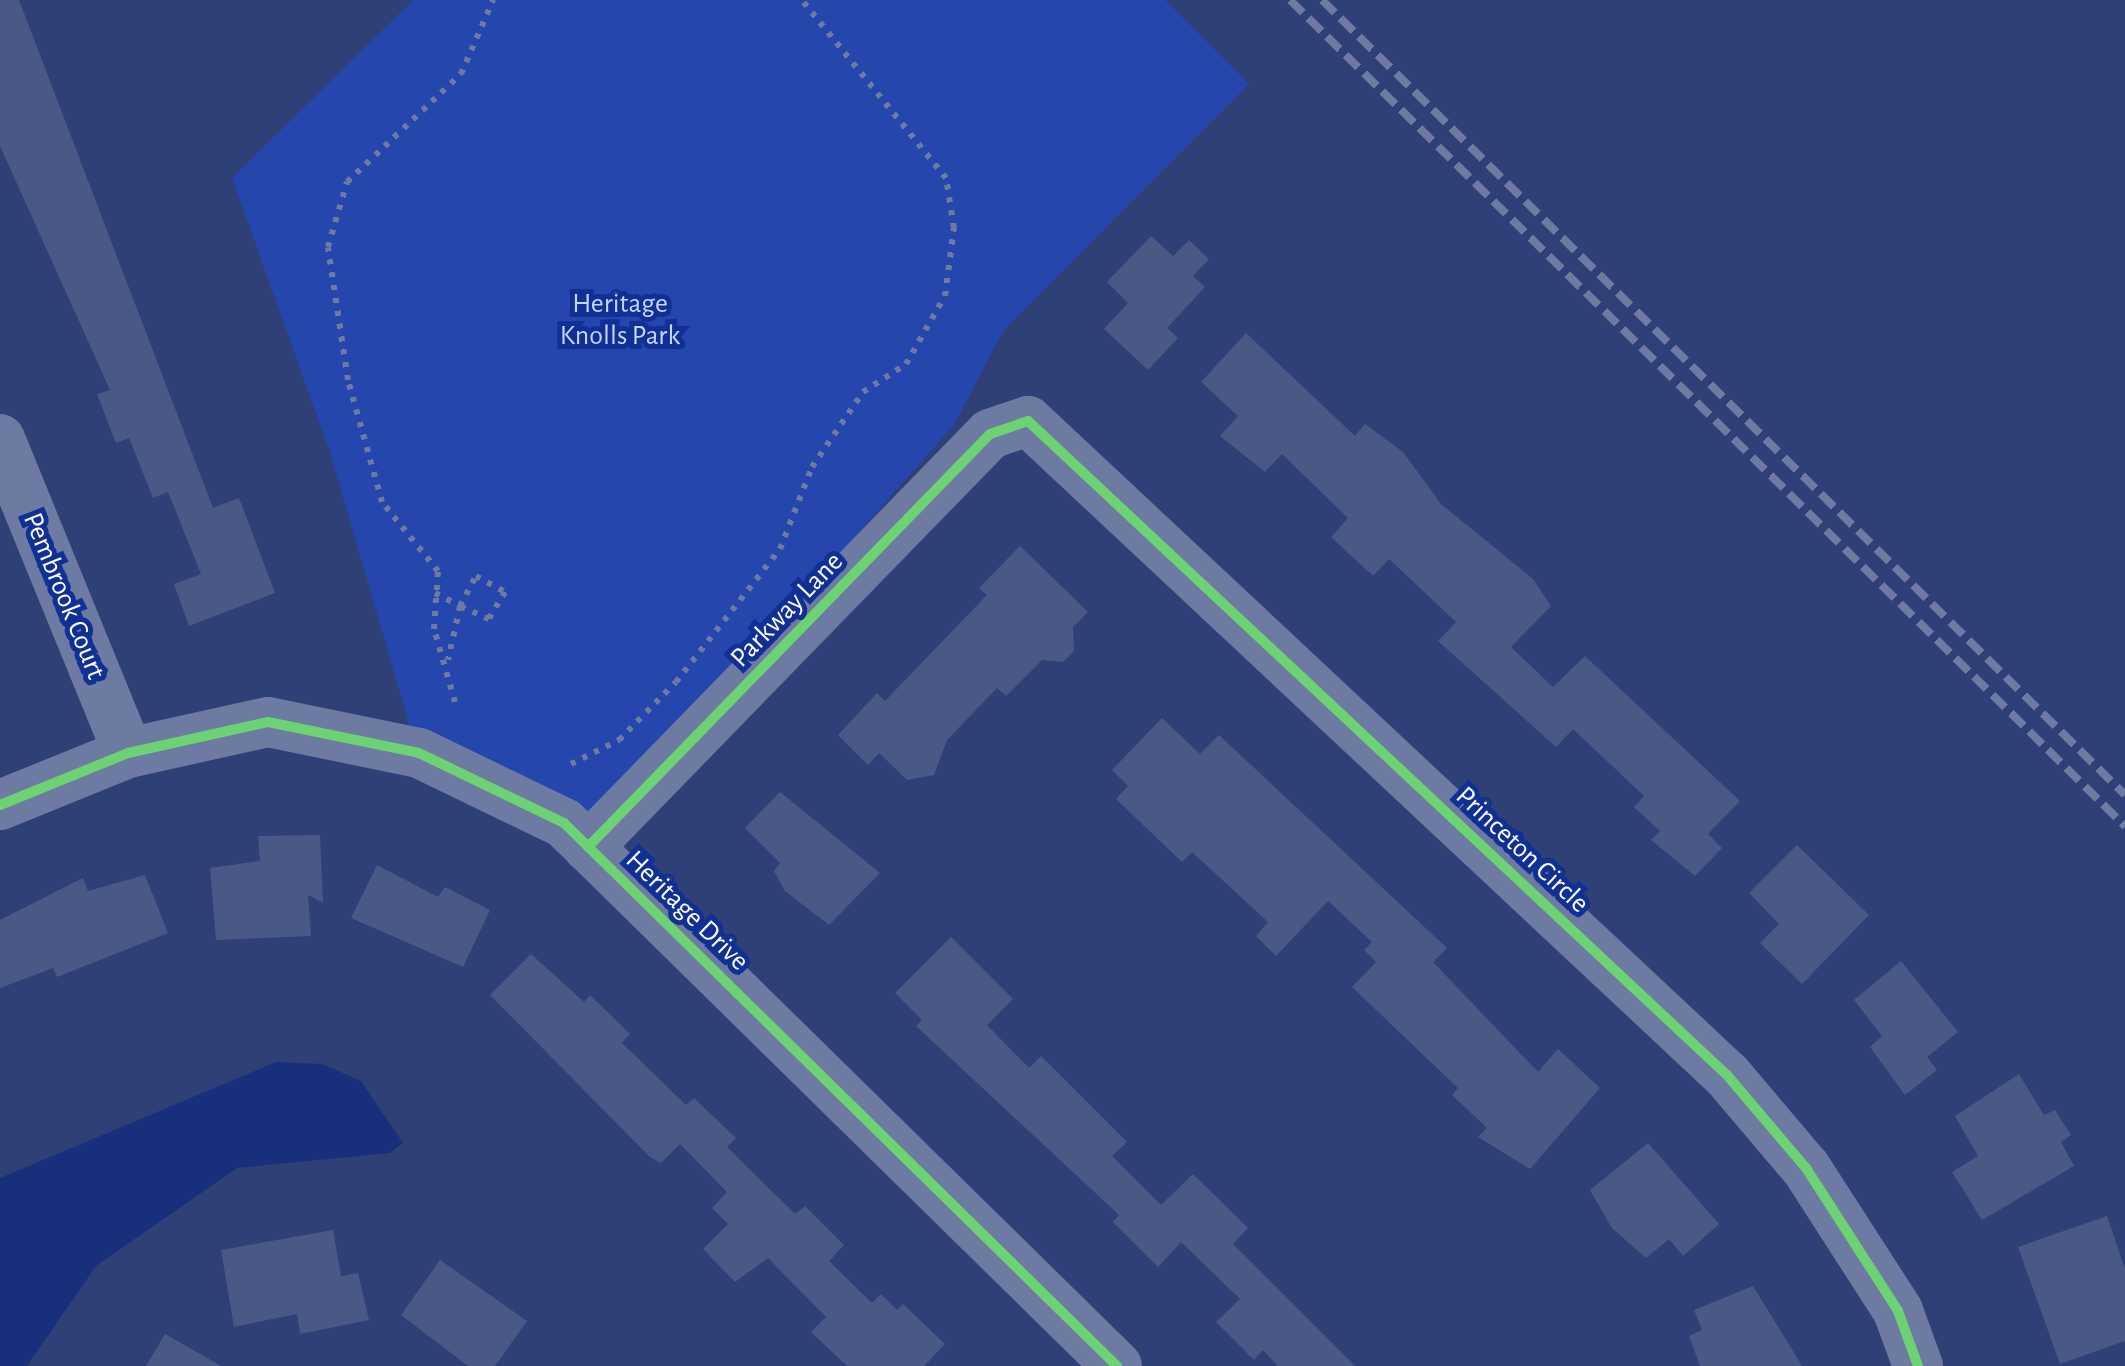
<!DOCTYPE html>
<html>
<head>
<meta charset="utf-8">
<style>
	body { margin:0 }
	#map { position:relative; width:2125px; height:1366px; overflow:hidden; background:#2f4077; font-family:"Alegreya Sans",sans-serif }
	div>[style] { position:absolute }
	.green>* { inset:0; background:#2446ad }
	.water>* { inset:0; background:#18307c }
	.building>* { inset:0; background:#4a5885 }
	.path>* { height:6px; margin-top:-3px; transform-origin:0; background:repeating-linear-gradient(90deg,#6d7aa2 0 5px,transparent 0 13px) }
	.minor>* { height:50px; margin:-25px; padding:0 25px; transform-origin:25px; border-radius:25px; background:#6d7aa2 }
	.rail>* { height:8px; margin-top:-4px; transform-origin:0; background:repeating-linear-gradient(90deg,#6f7aa2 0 18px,transparent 0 26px) }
	.cycleway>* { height:10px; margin:-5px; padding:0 5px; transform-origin:5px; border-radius:5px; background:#6cd273 }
	span { translate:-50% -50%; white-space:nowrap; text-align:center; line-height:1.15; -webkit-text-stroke:10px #103096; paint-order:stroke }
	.park-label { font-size:28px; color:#c7d5fe }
	.street-label { font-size:28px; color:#fff }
</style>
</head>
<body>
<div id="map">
	<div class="green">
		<div style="clip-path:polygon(413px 0,1165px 0,1249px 84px,1003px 331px,954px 425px,589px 836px,413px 737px,330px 452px,232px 178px)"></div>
	</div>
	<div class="water">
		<div style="clip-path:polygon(276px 1062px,322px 1064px,361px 1081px,403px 1143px,390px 1153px,237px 1168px,96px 1266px,27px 1366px,0 1366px,0 1178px)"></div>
	</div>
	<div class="building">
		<div style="clip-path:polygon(0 0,19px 0,213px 508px,239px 498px,275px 593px,189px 626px,174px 584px,201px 574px,168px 492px,153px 498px,129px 438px,116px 443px,97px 394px,110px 390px,0 146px)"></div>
		<div style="clip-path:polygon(1151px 236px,1173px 256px,1189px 240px,1209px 259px,1193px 276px,1205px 287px,1167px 328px,1178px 338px,1148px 370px,1104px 329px,1128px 303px,1107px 282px)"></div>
		<div style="clip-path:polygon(1246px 333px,1355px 436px,1365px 424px,1403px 452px,1441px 504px,1533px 579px,1551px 606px,1511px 647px,1553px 687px,1585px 656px,1740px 801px,1708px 834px,1722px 848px,1695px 876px,1651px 840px,1660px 831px,1634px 807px,1644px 796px,1573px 729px,1556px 747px,1438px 641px,1456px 622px,1389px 559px,1373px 576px,1331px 537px,1348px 518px,1282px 454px,1265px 472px,1220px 436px,1238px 416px,1201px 382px)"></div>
		<div style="clip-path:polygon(1020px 546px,1088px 612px,1073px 627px,1074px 651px,1063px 662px,1042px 660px,1006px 696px,997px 688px,947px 740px,934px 775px,907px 780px,879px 753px,868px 765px,838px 735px,877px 693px,885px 701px,987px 595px,979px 588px)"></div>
		<div style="clip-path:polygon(1162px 718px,1200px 754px,1219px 735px,1447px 948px,1433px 962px,1538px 1072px,1558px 1049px,1600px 1088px,1530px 1169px,1478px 1137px,1487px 1128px,1452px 1095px,1458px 1088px,1352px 987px,1376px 962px,1364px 950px,1372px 942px,1328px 901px,1276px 956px,1256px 936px,1268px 922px,1192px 852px,1182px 862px,1116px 799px,1128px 786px,1112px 770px)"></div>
		<div style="clip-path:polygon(780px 792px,880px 873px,829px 925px,785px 891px,774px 871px,780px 863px,745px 828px)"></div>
		<div style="clip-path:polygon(320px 835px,323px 903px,308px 895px,311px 936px,216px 940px,210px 868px,260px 861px,258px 836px)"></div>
		<div style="clip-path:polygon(1797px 845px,1869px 915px,1802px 984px,1760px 943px,1779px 924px,1749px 893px)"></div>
		<div style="clip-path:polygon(377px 865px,438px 897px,445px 887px,490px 910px,463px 967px,351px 918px)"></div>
		<div style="clip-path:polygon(145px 875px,168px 933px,57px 977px,53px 968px,0 988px,0 920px,83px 878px,88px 891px)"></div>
		<div style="clip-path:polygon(951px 937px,1013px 999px,987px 1025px,1029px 1068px,1041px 1056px,1127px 1142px,1112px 1156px,1161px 1205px,1193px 1174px,1248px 1228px,1233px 1244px,1355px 1366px,1278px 1366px,1263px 1350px,1254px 1360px,1216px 1322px,1240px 1299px,1181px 1242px,1158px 1267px,1113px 1222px,1119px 1215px,916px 1026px,922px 1020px,895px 993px)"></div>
		<div style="clip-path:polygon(531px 954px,584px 1002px,590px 995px,630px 1034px,622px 1043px,686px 1105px,694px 1098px,736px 1138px,727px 1147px,795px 1214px,805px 1206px,844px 1245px,829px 1261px,872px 1303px,881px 1294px,897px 1310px,903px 1304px,945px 1344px,924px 1366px,847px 1366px,811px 1332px,826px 1317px,768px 1258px,735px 1282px,703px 1249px,728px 1224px,712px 1208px,727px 1192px,680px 1144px,661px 1163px,650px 1157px,490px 995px)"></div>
		<div style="clip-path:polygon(1901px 961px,1958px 1032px,1927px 1057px,1937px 1070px,1905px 1095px,1870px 1047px,1882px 1036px,1854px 1000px)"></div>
		<div style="clip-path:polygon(2019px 1074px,2044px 1115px,2055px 1110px,2071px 1135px,2061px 1142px,2074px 1166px,1982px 1220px,1952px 1172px,1978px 1156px,1955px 1116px)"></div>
		<div style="clip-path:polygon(1648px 1143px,1719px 1224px,1683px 1256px,1669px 1239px,1646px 1258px,1612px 1228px,1590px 1190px)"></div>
		<div style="clip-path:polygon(2107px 1216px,2125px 1269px,2125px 1341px,2060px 1364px,2018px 1247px)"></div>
		<div style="clip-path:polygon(333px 1230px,341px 1276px,358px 1273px,369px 1320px,300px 1334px,297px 1314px,234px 1327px,221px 1250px)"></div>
		<div style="clip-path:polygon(440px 1260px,527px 1321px,495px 1366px,468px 1366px,401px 1315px)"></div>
		<div style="clip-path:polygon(1753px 1286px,1802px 1366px,1700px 1366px,1689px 1336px,1702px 1330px,1694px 1310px)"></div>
		<div style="clip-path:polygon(165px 1334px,221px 1366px,146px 1366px)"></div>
	</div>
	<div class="path">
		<div style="left:435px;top:593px;width:28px;rotate:27deg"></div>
		<div style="left:460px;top:606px;width:34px;rotate:-62deg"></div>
		<div style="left:476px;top:576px;width:33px;rotate:29deg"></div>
		<div style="left:505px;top:592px;width:31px;rotate:121deg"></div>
		<div style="left:489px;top:619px;width:32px;rotate:-156deg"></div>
		<div style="left:460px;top:606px;width:55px;rotate:102.5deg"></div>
		<div style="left:455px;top:702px;width:76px;rotate:-106deg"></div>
		<div style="left:434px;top:629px;width:58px;rotate:-86.1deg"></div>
		<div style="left:438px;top:571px;width:89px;rotate:-129.1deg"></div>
		<div style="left:382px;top:502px;width:127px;rotate:-105.6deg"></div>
		<div style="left:348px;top:380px;width:134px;rotate:-98.6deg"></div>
		<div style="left:328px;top:247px;width:68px;rotate:-73.7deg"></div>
		<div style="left:347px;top:182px;width:157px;rotate:-43.5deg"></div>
		<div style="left:461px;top:74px;width:81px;rotate:-66.6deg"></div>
		<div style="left:571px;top:764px;width:54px;rotate:-26.6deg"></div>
		<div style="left:619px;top:740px;width:81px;rotate:-45.5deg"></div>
		<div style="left:676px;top:682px;width:169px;rotate:-52deg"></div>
		<div style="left:780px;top:549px;width:88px;rotate:-68.7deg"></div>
		<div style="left:812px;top:467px;width:91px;rotate:-55.8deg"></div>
		<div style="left:863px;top:392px;width:51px;rotate:-33.1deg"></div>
		<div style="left:906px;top:364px;width:78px;rotate:-60.2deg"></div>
		<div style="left:945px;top:296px;width:69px;rotate:-82.5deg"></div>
		<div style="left:954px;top:228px;width:51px;rotate:-99.1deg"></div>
		<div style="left:946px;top:178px;width:229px;rotate:-129deg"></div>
	</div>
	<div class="minor">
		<div style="left:0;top:439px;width:339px;rotate:67.8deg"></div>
		<div style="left:0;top:805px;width:138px;rotate:-22.1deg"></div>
		<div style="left:128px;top:753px;width:143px;rotate:-12.5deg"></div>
		<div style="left:268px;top:722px;width:154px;rotate:11.6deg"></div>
		<div style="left:419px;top:753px;width:161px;rotate:25.8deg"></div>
		<div style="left:564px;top:823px;width:775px;rotate:44.48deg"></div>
		<div style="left:588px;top:847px;width:576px;rotate:-45.77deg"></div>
		<div style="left:990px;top:434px;width:40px;rotate:-18.9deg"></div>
		<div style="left:1028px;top:421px;width:957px;rotate:43.1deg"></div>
		<div style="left:1727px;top:1075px;width:122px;rotate:49.7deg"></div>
		<div style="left:1806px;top:1168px;width:170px;rotate:57.2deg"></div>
		<div style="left:1898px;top:1311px;width:59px;rotate:70deg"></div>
	</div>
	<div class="rail">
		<div style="left:1290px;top:0;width:1175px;rotate:44.69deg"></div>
		<div style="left:1322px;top:0;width:1130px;rotate:44.71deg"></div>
	</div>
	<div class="cycleway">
		<div style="left:0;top:805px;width:138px;rotate:-22.1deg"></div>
		<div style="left:128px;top:753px;width:143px;rotate:-12.5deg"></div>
		<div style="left:268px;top:722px;width:154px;rotate:11.6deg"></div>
		<div style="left:419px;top:753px;width:161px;rotate:25.8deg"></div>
		<div style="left:564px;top:823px;width:775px;rotate:44.48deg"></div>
		<div style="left:588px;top:847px;width:576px;rotate:-45.77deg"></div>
		<div style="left:990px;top:434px;width:40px;rotate:-18.9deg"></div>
		<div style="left:1028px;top:421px;width:957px;rotate:43.1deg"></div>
		<div style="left:1727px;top:1075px;width:122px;rotate:49.7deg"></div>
		<div style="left:1806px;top:1168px;width:170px;rotate:57.2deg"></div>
		<div style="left:1898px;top:1311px;width:59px;rotate:70deg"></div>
	</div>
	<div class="park-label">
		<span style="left:620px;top:320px">Heritage<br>Knolls Park</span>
	</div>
	<div class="street-label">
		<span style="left:64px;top:596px;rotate:68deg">Pembrook Court</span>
		<span style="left:787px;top:610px;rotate:-46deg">Parkway Lane</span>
		<span style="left:1522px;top:850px;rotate:43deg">Princeton Circle</span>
		<span style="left:687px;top:911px;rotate:44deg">Heritage Drive</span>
	</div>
</div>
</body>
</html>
